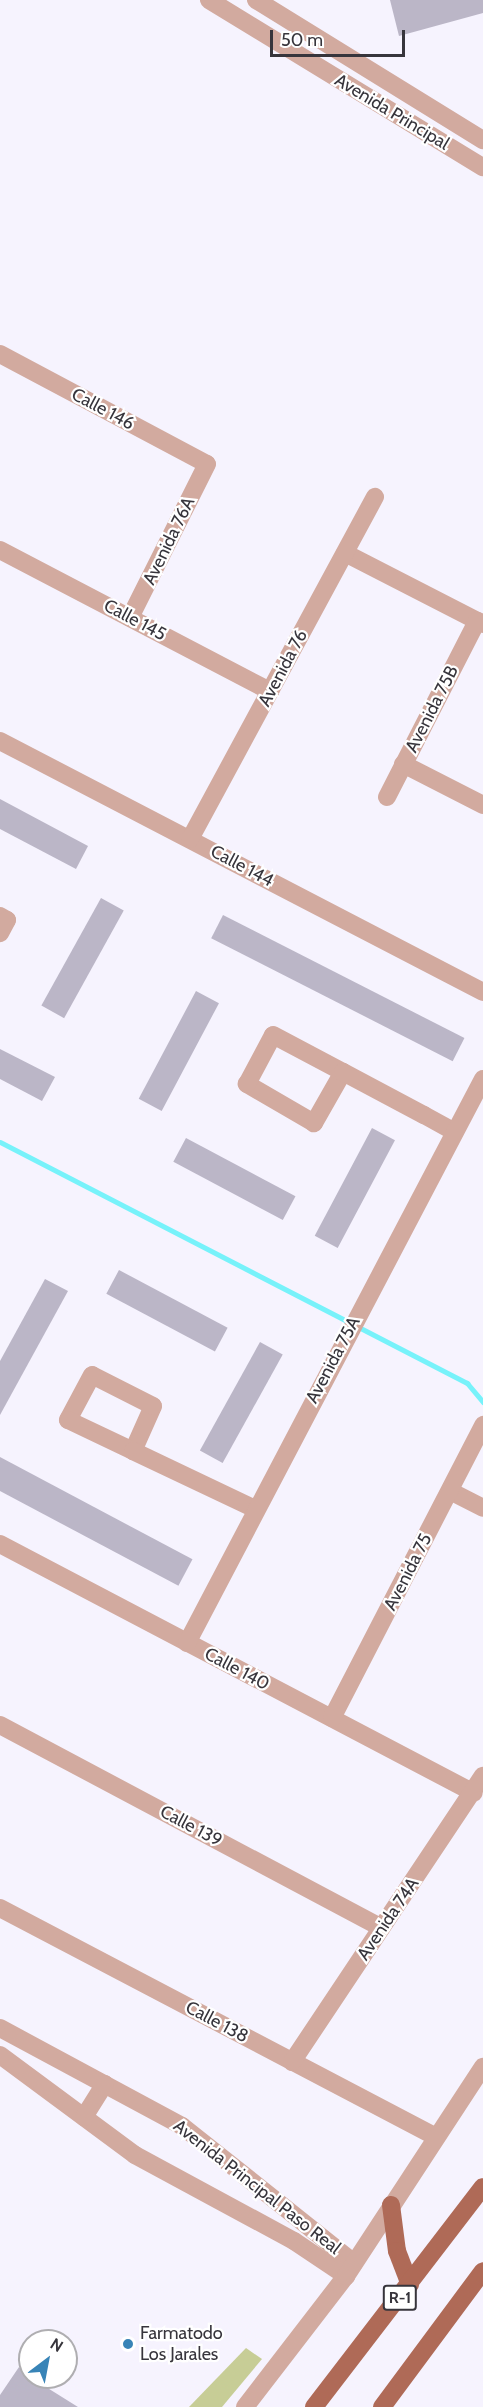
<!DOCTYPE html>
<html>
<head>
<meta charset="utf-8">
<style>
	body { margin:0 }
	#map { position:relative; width:483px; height:2407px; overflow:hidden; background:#f6f3fe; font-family:Cabin,sans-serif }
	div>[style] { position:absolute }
	.green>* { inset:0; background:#c7cd96 }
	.stream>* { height:5px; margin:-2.5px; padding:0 2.5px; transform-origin:2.5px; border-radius:2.5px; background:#77f2fa }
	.building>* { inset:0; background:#bbb6c7; transform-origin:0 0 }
	.minor>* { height:18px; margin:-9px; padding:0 9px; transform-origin:9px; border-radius:9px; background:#d2aa9f }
	.primary>* { height:18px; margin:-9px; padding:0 9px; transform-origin:9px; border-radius:9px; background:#af6a57 }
	.dots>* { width:16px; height:16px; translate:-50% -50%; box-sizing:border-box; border:3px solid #fff; border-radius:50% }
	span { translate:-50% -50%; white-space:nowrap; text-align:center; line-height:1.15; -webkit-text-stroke:4.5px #fff; paint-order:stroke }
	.shield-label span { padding:2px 4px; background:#fff; border:2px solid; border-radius:4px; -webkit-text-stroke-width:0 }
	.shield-label { font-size:16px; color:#37353c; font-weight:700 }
	.street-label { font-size:18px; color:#37353c }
	.poi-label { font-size:18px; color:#37353c }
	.left { translate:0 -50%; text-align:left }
	.north { position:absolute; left:18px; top:2329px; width:60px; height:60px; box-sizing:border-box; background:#fff; border:2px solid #afaeb1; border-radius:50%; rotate:32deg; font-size:16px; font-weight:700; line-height:24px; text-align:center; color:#37353c }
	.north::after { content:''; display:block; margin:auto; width:21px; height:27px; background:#3884b7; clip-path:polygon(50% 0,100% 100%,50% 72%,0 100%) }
	.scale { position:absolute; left:270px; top:30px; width:135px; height:27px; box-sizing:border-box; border:3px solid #37353c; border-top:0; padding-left:8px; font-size:18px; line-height:21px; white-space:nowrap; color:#37353c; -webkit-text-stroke:4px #fff; paint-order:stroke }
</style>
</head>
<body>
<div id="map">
	<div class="green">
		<div style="clip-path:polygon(246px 2348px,262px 2359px,222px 2407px,189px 2407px)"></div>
	</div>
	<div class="stream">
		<div style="left:0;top:1142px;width:526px;rotate:27.3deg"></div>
		<div style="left:467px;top:1383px;width:25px;rotate:50deg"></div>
	</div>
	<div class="building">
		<div style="clip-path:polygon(390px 0,483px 0,483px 13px,399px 36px)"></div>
		<div style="clip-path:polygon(0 799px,88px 846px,76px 869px,0 829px)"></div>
		<div style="left:101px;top:898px;width:26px;height:123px;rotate:29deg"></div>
		<div style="left:223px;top:915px;width:271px;height:26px;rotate:27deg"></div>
		<div style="left:196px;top:991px;width:26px;height:122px;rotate:28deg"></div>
		<div style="clip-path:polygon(0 1049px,55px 1077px,42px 1101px,0 1079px)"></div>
		<div style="left:372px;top:1128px;width:26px;height:122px;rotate:28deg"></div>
		<div style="left:186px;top:1138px;width:124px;height:27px;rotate:28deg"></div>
		<div style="left:119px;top:1270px;width:123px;height:27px;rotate:28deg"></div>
		<div style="clip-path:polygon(45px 1279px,68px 1291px,0 1415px,0 1361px)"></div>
		<div style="left:260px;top:1342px;width:26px;height:124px;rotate:29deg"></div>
		<div style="left:0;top:1457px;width:218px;height:30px;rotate:28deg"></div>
		<div style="clip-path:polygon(19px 2367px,30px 2377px,78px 2407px,0 2407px,0 2395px)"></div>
	</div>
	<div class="minor">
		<div style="left:209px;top:0;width:321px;rotate:31.4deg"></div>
		<div style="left:256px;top:0;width:267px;rotate:31.7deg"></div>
		<div style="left:0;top:354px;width:234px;rotate:28deg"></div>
		<div style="left:207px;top:464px;width:172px;rotate:116.6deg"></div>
		<div style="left:0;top:550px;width:305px;rotate:27.6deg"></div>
		<div style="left:345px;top:553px;width:155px;rotate:27.2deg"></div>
		<div style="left:0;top:741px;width:544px;rotate:27.46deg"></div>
		<div style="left:403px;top:764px;width:90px;rotate:27.1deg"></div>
		<div style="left:387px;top:797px;width:198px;rotate:-62.9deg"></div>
		<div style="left:190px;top:839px;width:389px;rotate:-61.6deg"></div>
		<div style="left:0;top:916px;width:8px;rotate:30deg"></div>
		<div style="left:7px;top:920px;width:15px;rotate:118deg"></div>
		<div style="left:343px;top:1072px;width:59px;rotate:119.6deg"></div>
		<div style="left:314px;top:1123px;width:78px;rotate:-149.8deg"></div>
		<div style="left:247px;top:1084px;width:55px;rotate:-62deg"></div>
		<div style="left:273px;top:1035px;width:79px;rotate:27.9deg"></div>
		<div style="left:343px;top:1072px;width:92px;rotate:28deg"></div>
		<div style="left:424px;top:1115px;width:35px;rotate:29deg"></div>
		<div style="left:133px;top:1451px;width:49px;rotate:-66deg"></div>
		<div style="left:153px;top:1406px;width:68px;rotate:-153.1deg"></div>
		<div style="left:92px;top:1375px;width:51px;rotate:118.1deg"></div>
		<div style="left:68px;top:1420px;width:72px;rotate:25.5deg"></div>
		<div style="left:133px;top:1451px;width:135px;rotate:25.4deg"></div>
		<div style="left:450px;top:1491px;width:37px;rotate:27deg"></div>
		<div style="left:0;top:1544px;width:535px;rotate:27.71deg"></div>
		<div style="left:187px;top:1643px;width:637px;rotate:-62.31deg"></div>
		<div style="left:332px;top:1718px;width:330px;rotate:-62.7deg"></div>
		<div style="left:0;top:1725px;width:432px;rotate:28deg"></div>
		<div style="left:0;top:1908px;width:490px;rotate:27.7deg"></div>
		<div style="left:0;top:2028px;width:207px;rotate:28.3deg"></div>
		<div style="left:182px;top:2126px;width:220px;rotate:38.5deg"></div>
		<div style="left:0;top:2055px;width:168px;rotate:36.5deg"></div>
		<div style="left:135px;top:2155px;width:181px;rotate:28.4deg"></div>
		<div style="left:294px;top:2241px;width:63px;rotate:33.9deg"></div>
		<div style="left:292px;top:2062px;width:344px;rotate:-56.3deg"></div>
		<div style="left:84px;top:2117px;width:39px;rotate:-58deg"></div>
		<div style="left:245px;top:2407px;width:165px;rotate:-52.4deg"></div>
		<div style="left:346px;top:2276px;width:250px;rotate:-56.8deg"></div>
	</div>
	<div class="primary">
		<div style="left:391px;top:2205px;width:46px;rotate:82.6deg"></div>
		<div style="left:397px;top:2251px;width:36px;rotate:69deg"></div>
		<div style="left:314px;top:2407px;width:277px;rotate:-52.5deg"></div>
		<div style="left:382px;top:2407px;width:169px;rotate:-53.4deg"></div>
	</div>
	<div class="dots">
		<div style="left:128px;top:2344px;background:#3884b7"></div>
	</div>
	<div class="shield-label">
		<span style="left:400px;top:2298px">R-1</span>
	</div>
	<div class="street-label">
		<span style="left:392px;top:112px;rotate:31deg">Avenida Principal</span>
		<span style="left:103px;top:409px;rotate:28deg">Calle 146</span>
		<span style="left:169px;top:541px;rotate:-64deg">Avenida 76A</span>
		<span style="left:135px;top:620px;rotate:28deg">Calle 145</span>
		<span style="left:283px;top:668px;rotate:-62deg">Avenida 76</span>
		<span style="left:432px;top:709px;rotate:-63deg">Avenida 75B</span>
		<span style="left:242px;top:866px;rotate:28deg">Calle 144</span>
		<span style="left:333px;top:1360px;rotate:-62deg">Avenida 75A</span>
		<span style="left:408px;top:1572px;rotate:-63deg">Avenida 75</span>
		<span style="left:237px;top:1669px;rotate:28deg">Calle 140</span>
		<span style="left:191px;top:1826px;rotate:28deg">Calle 139</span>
		<span style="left:388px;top:1919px;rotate:-56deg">Avenida 74A</span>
		<span style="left:217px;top:2022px;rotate:28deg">Calle 138</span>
		<span style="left:257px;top:2187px;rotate:38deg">Avenida Principal Paso Real</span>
	</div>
	<div class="poi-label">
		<span class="left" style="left:140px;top:2344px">Farmatodo<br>Los Jarales</span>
	</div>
	<div class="north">N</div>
	<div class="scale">50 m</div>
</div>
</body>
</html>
